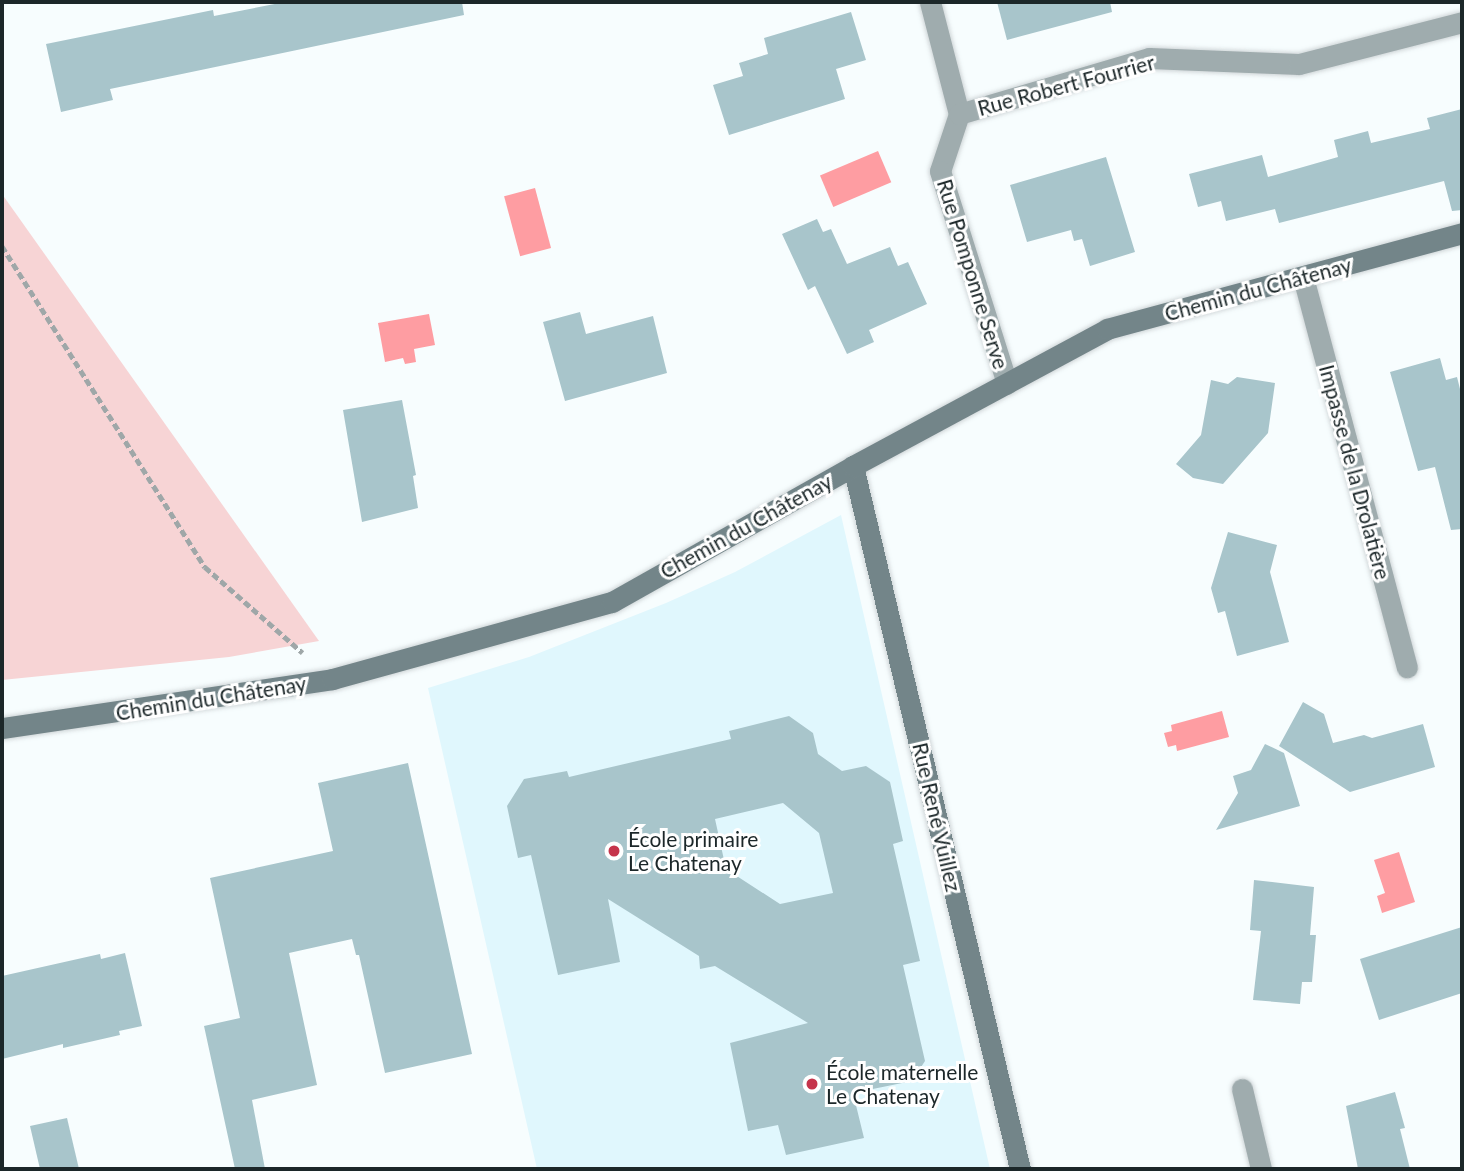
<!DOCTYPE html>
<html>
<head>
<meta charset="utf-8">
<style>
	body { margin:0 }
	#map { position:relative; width:1464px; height:1171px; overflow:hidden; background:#f7fdfe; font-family:Lato,sans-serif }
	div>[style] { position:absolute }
	.built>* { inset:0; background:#e0f7fd }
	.green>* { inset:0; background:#f7d4d5 }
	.water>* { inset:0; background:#fe9da2; transform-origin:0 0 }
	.building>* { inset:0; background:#a8c5cb }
	.path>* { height:4.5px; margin-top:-2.25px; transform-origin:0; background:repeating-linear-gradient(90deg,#9fa7a8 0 7px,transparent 0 10.5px) }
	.roads { filter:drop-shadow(0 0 2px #d0d6d8) drop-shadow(0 0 2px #d0d6d8) }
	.street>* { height:21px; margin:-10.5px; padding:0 10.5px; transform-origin:10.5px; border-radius:10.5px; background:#9facae }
	.secondary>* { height:21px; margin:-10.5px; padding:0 10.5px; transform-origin:10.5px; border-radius:10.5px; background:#738589 }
	.dots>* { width:19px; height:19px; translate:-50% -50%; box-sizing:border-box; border:4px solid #fff; border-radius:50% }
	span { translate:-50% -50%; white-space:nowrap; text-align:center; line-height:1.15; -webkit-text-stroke:6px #fff; paint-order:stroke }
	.street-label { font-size:21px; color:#1c2729 }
	.poi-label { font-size:21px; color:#1c2729 }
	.left { translate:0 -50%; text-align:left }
	.frame { position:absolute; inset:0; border:4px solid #1c2729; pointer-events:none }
</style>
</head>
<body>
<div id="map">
	<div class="built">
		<div style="clip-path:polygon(841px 515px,990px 1169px,537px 1169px,428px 688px,529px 657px,666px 603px,735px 572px)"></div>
	</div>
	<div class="green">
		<div style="clip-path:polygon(2px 194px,319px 641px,229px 657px,2px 680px)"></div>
	</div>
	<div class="water">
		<div style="left:878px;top:151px;width:34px;height:63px;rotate:67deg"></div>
		<div style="left:535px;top:188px;width:62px;height:32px;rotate:75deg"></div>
		<div style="clip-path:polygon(429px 314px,435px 345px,414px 349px,416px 362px,405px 364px,403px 358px,385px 362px,378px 323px)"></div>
		<div style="clip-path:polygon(1222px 711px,1229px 737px,1177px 751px,1176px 745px,1168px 747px,1164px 733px,1172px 731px,1171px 725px)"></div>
		<div style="clip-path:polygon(1399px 852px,1415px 902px,1382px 913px,1377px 896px,1385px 893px,1374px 860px)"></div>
	</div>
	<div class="building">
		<div style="clip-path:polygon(285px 2px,462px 2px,464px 15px,110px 89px,113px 100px,61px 112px,46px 44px,213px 10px,214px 16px)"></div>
		<div style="clip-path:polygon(997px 2px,1110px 2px,1112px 12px,1007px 40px)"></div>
		<div style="clip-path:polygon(851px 12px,866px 60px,836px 69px,845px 99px,729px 135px,713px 85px,743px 76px,739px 63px,768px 54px,764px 38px)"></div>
		<div style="clip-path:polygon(1462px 109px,1462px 210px,1452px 211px,1444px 181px,1279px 223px,1275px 209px,1226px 221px,1221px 201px,1198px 207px,1189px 174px,1262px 155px,1268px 177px,1338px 157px,1334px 140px,1368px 131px,1371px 143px,1430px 129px,1427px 118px)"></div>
		<div style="clip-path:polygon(1106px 157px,1135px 252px,1090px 266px,1082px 239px,1074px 241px,1071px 230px,1027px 242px,1010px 185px)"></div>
		<div style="clip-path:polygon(817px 219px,823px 232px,831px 229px,847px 264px,890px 247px,898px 266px,908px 262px,927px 304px,869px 330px,874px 342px,847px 354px,815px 286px,808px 290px,782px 234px)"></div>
		<div style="clip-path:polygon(580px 312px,586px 334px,653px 316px,667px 373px,565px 401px,543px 322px)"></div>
		<div style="clip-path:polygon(1440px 358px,1446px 380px,1457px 377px,1462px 397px,1462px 529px,1451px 530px,1435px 467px,1418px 471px,1390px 372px)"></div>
		<div style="clip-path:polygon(1237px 377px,1275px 383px,1268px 433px,1223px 484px,1193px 478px,1176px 464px,1201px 435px,1211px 380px,1228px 384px)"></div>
		<div style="clip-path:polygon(402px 400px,416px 475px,413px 476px,418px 508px,362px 522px,343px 410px)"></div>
		<div style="clip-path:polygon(1228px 532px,1277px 545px,1270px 572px,1289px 642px,1237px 656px,1225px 611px,1218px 613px,1211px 588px)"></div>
		<div style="clip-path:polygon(1303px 702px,1324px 714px,1333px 743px,1364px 735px,1372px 738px,1423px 724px,1435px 767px,1350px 792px,1279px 746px)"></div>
		<div style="clip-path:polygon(evenodd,789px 716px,813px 733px,818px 754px,842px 771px,866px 766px,890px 782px,903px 841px,893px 844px,920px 961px,903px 965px,925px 1061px,912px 1081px,853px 1093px,864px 1138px,786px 1155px,778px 1125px,748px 1131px,730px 1043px,808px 1023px,715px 966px,700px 969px,699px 956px,608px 899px,620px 962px,558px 975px,531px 855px,518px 858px,507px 806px,524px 779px,567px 771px,569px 777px,731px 739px,729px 731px,789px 716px,783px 803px,819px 833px,833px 893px,780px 904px,726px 869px,715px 819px,783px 803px)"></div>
		<div style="clip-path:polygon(1265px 744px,1284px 753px,1300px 806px,1216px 830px,1238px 793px,1233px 776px,1251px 770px)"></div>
		<div style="clip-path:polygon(408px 763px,472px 1054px,385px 1073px,359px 955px,356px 955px,352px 939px,289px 953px,317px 1085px,252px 1100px,265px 1169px,235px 1169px,204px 1026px,240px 1018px,210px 878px,333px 851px,318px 783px)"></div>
		<div style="clip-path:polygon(1254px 880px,1314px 887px,1310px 935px,1316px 935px,1312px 982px,1302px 982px,1300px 1004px,1253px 1000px,1261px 931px,1250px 930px)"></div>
		<div style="clip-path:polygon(1462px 927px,1462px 993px,1379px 1020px,1360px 959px)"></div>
		<div style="clip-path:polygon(125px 953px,142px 1026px,119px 1031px,120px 1035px,63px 1048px,63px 1044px,2px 1059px,2px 976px,100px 954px,101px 959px)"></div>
		<div style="clip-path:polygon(1395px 1092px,1405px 1128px,1400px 1129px,1410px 1169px,1358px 1169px,1346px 1106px)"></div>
		<div style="clip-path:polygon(67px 1118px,79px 1169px,40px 1169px,30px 1126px)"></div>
	</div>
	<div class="path">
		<div style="left:2px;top:246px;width:380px;rotate:57.7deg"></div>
		<div style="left:205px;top:567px;width:130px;rotate:41.3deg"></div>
	</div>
	<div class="roads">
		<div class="street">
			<div style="left:930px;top:2px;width:116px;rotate:75.5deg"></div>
			<div style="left:959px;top:114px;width:60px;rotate:108.4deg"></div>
			<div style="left:940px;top:171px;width:223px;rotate:72.5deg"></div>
			<div style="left:959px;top:114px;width:198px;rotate:-16.4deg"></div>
			<div style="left:1149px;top:58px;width:150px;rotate:2.3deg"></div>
			<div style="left:1299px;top:64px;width:168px;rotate:-14.4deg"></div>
			<div style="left:1303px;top:277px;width:404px;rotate:75.1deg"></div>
			<div style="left:1242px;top:1089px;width:82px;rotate:76.6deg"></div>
		</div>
		<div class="secondary">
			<div style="left:853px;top:466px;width:723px;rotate:76.64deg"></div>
			<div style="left:2px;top:728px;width:334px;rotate:-8.4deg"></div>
			<div style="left:332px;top:679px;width:290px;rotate:-15.4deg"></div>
			<div style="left:612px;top:602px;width:277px;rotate:-29.4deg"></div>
			<div style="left:853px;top:466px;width:289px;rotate:-28.3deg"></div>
			<div style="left:1107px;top:329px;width:368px;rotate:-15.1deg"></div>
		</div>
	</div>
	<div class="dots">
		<div style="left:614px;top:851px;background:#c5344b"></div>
		<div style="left:812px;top:1084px;background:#c5344b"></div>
	</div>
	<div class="street-label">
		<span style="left:1066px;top:85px;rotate:-15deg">Rue Robert Fourrier</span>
		<span style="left:973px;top:274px;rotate:73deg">Rue Pomponne Serve</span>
		<span style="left:1258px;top:289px;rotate:-15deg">Chemin du Châtenay</span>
		<span style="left:1355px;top:472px;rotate:75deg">Impasse de la Drolatière</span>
		<span style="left:746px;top:526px;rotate:-29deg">Chemin du Châtenay</span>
		<span style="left:211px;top:698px;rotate:-9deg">Chemin du Châtenay</span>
		<span style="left:937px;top:817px;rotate:77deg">Rue René Vuillez</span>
	</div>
	<div class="poi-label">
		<span class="left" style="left:628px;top:851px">École primaire<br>Le Chatenay</span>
		<span class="left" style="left:826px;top:1084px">École maternelle<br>Le Chatenay</span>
	</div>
	<div class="frame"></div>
</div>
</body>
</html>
